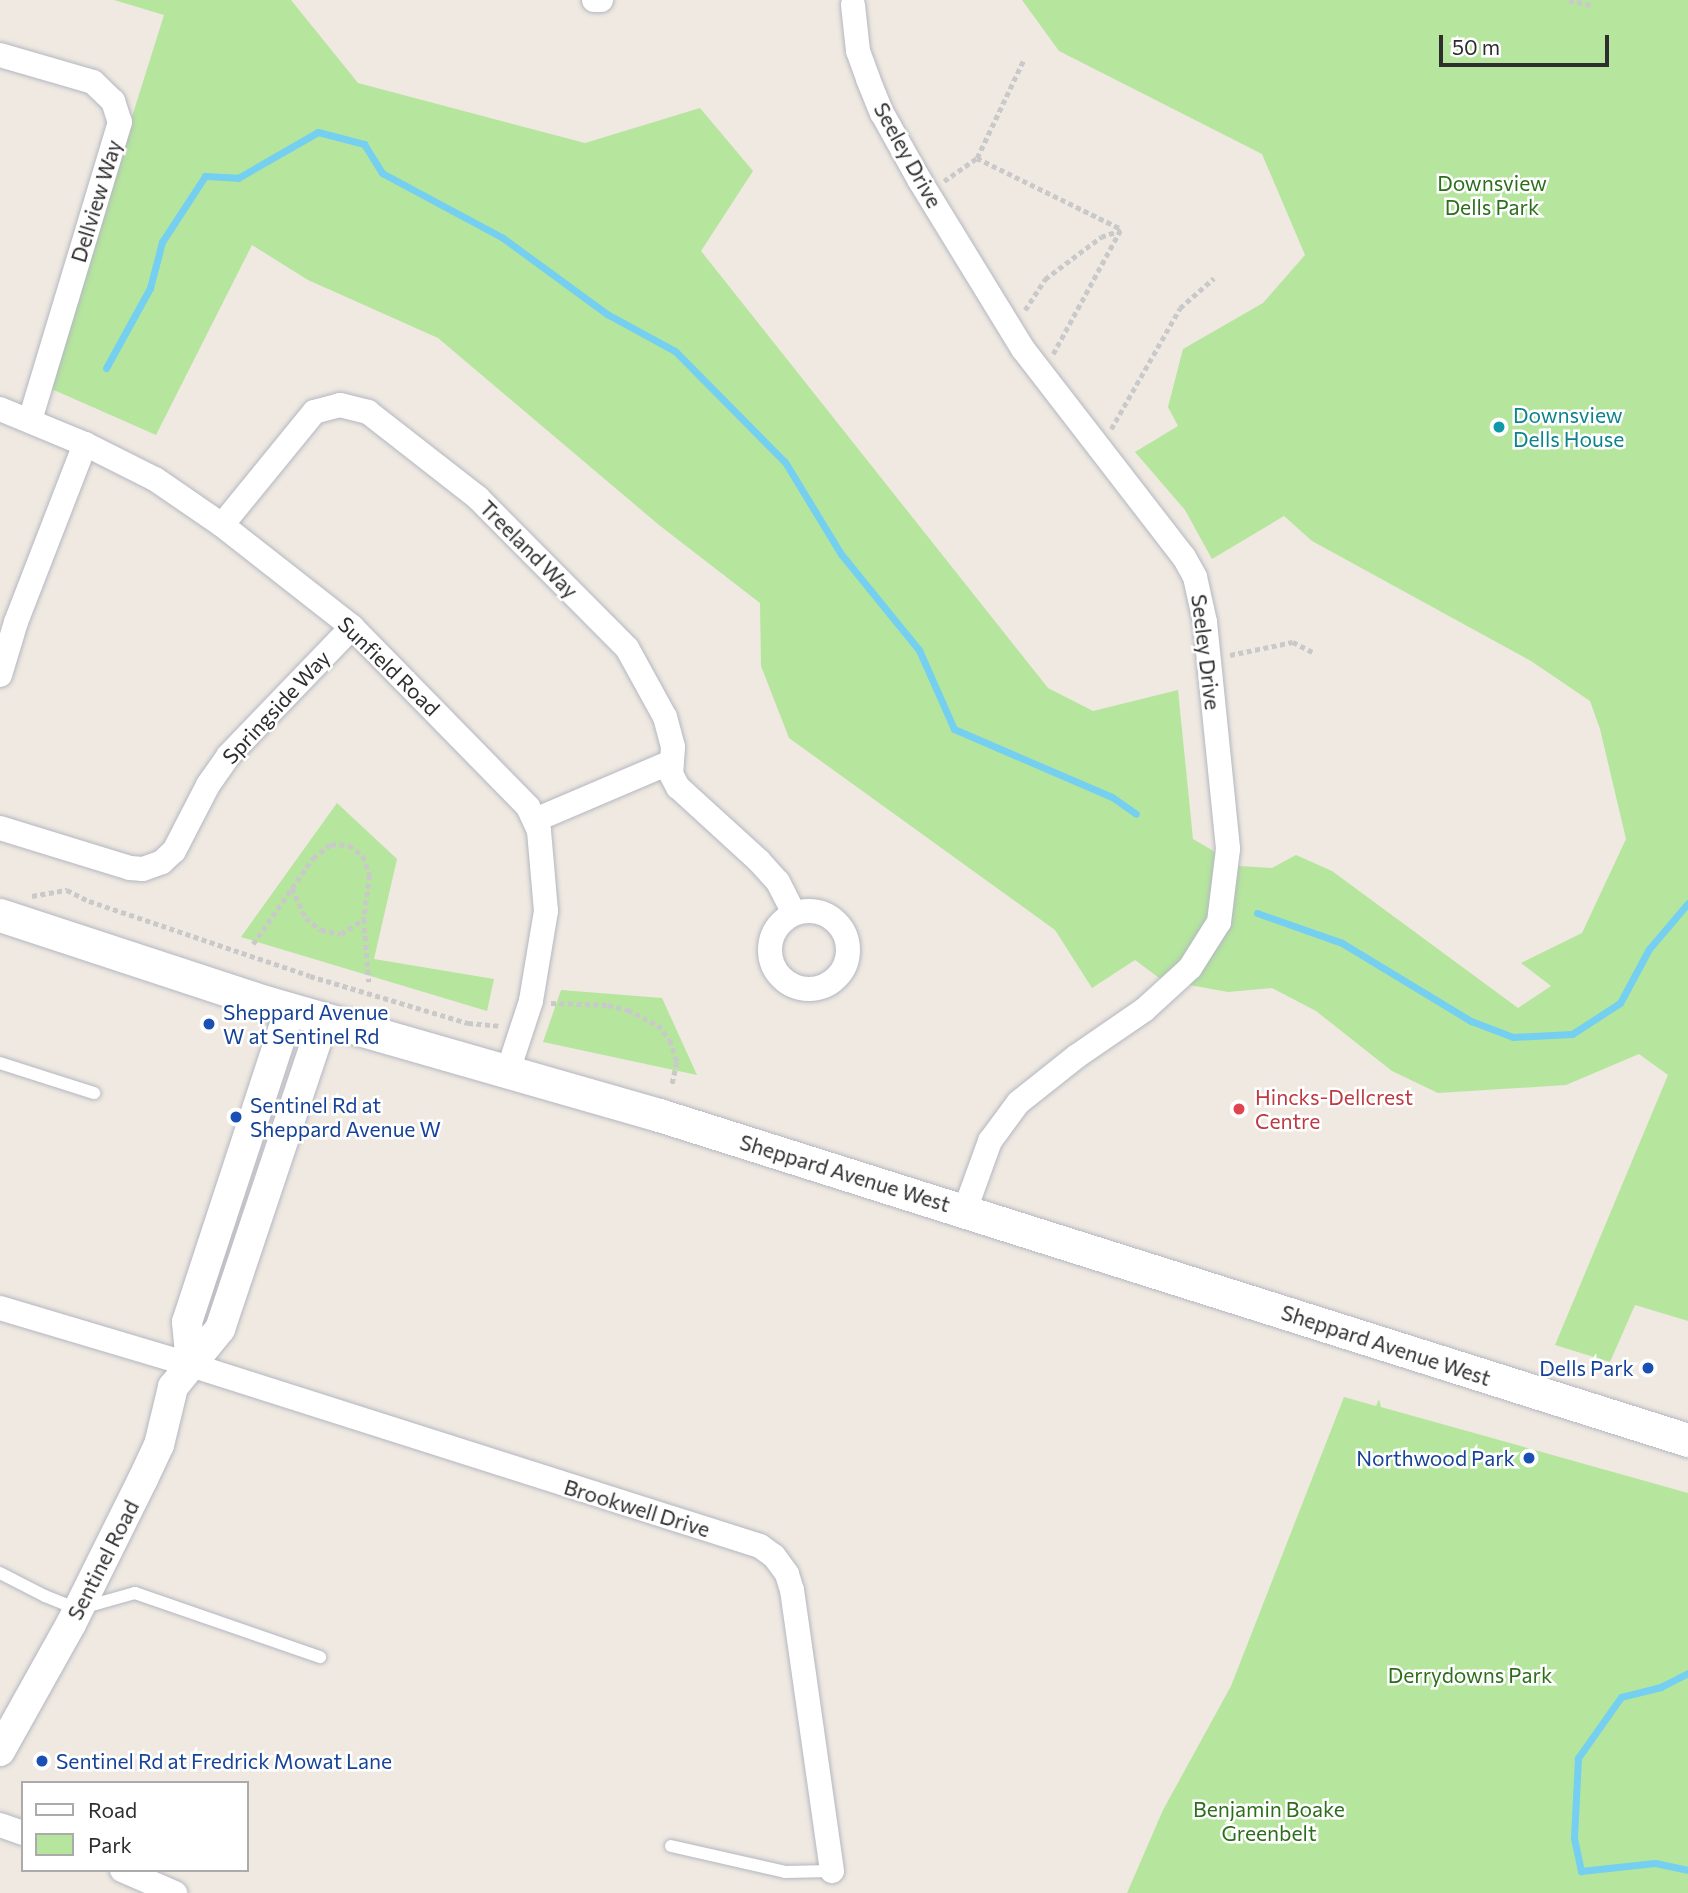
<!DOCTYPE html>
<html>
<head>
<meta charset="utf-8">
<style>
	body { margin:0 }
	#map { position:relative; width:1688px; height:1893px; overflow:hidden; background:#efe9e1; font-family:Commissioner,sans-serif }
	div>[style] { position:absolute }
	.green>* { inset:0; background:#b6e59e }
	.stream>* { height:7px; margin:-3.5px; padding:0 3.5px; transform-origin:3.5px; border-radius:3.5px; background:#75cff0 }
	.path>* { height:4.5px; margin-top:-2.25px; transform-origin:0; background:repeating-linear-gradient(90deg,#c9c9c9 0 5px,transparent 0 8.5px) }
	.roads { filter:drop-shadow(0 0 2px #b4b7c1) drop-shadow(0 0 2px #b4b7c1) }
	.service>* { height:12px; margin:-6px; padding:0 6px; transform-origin:6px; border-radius:6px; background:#fff }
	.minor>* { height:24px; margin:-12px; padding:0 12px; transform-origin:12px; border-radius:12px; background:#fff }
	.minor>.ring { margin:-12px; padding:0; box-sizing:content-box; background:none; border:24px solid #fff; border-radius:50% }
	.tertiary>* { height:30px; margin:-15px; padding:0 15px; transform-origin:15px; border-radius:15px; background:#fff }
	.secondary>* { height:33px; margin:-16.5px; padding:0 16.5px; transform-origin:16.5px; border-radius:16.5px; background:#fff }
	.dots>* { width:19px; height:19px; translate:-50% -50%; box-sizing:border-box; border:4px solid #fff; border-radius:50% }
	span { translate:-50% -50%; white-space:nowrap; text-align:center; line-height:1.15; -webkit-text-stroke:5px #fff; paint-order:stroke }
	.street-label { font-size:21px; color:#2e2e2e }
	.park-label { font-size:21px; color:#2c6e1b }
	.culture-label { font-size:21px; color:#0d838f }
	.left { translate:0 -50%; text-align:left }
	.transit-label { font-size:21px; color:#164399 }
	.right { translate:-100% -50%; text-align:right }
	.health-label { font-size:21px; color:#be3a42 }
	.legend { position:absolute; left:21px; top:1781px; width:228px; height:91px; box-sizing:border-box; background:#fff; border:2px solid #ababab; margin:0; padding:9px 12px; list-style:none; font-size:21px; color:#2e2e2e }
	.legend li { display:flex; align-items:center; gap:14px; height:35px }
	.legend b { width:35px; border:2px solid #ababab }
	.scale { position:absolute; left:1439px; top:35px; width:170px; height:32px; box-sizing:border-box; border:4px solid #2e2e2e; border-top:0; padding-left:9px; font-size:21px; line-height:24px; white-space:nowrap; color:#2e2e2e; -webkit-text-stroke:5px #fff; paint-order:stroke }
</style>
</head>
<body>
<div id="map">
	<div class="green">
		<div style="clip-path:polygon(114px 0,291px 0,358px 83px,585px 143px,700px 108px,753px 171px,701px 251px,1048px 688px,1093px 711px,1178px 690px,1193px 839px,1239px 866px,1272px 868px,1296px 855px,1332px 871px,1518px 1008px,1551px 986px,1521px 963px,1582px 933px,1626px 839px,1600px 729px,1590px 701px,1531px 661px,1312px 541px,1284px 516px,1212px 559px,1185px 510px,1135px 452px,1178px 426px,1168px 407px,1183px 349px,1263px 303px,1305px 255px,1262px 154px,1059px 51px,1022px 0,1688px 0,1688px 1321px,1635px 1305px,1610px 1362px,1555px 1345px,1668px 1075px,1639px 1054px,1566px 1085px,1438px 1093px,1392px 1071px,1316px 1011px,1272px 988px,1228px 992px,1162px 980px,1135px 960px,1092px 988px,1055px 930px,789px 738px,761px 666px,760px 603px,659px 525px,438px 338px,308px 280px,252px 245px,156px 435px,47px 387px,164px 15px)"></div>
		<div style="clip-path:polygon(337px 803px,397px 859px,374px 959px,494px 979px,487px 1011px,241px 937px)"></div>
		<div style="clip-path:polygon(561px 990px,662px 998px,697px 1075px,543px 1042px)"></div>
		<div style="clip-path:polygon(1344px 1397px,1376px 1406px,1379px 1399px,1381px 1407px,1688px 1493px,1688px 1893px,1127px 1893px,1163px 1810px,1231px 1686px)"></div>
	</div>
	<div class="stream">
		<div style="left:106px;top:368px;width:91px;rotate:-61.2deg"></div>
		<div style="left:150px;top:288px;width:48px;rotate:-75.4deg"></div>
		<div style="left:162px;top:242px;width:79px;rotate:-56.9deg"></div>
		<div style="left:205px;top:176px;width:33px;rotate:3deg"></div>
		<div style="left:238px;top:178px;width:92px;rotate:-29.9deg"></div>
		<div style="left:318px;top:132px;width:48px;rotate:14.6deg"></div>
		<div style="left:364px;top:144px;width:34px;rotate:58deg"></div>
		<div style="left:382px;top:173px;width:137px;rotate:28.2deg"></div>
		<div style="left:503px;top:238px;width:129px;rotate:36.2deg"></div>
		<div style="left:607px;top:314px;width:77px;rotate:28.6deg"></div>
		<div style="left:675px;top:351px;width:156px;rotate:45.3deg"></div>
		<div style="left:785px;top:462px;width:108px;rotate:58.7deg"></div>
		<div style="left:841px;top:554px;width:124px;rotate:50.9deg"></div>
		<div style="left:919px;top:650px;width:86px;rotate:66.1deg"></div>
		<div style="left:954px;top:729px;width:172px;rotate:23.3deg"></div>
		<div style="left:1112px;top:797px;width:29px;rotate:35deg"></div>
		<div style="left:1257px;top:913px;width:90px;rotate:19.4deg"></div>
		<div style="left:1342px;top:943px;width:151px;rotate:31.2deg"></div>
		<div style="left:1471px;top:1021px;width:45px;rotate:20.9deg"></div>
		<div style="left:1513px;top:1037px;width:59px;rotate:-2.9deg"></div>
		<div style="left:1572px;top:1034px;width:57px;rotate:-32.9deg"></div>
		<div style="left:1620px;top:1003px;width:61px;rotate:-61.8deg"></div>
		<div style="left:1649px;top:949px;width:60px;rotate:-49.7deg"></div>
		<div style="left:1688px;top:1673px;width:30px;rotate:153deg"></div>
		<div style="left:1661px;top:1687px;width:41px;rotate:166deg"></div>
		<div style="left:1621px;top:1697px;width:75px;rotate:125.2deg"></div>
		<div style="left:1578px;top:1758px;width:80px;rotate:92.9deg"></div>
		<div style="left:1574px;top:1838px;width:34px;rotate:78deg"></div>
		<div style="left:1581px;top:1871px;width:74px;rotate:-6.2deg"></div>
		<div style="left:1655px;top:1863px;width:34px;rotate:12deg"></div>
	</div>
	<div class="path">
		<div style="left:1569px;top:0;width:23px;rotate:13deg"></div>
		<div style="left:977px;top:158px;width:110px;rotate:-64.6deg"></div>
		<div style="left:944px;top:181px;width:40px;rotate:-34.9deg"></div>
		<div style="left:977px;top:158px;width:161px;rotate:26.2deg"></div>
		<div style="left:1025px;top:310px;width:37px;rotate:-57deg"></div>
		<div style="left:1045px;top:279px;width:70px;rotate:-36.9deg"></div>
		<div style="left:1101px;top:237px;width:21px;rotate:-19deg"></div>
		<div style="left:1053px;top:354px;width:142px;rotate:-61.5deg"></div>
		<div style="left:1111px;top:429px;width:139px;rotate:-60.3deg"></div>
		<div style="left:1180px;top:308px;width:45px;rotate:-41.4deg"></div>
		<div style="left:1230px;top:655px;width:64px;rotate:-11.7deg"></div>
		<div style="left:1293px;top:642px;width:22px;rotate:27deg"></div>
		<div style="left:292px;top:888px;width:33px;rotate:65deg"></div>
		<div style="left:306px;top:918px;width:19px;rotate:39deg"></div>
		<div style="left:321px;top:930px;width:20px;rotate:11deg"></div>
		<div style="left:341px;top:934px;width:27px;rotate:-33deg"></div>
		<div style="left:32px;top:896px;width:36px;rotate:-10deg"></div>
		<div style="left:67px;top:890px;width:25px;rotate:27deg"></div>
		<div style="left:89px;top:901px;width:233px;rotate:18.7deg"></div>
		<div style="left:310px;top:976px;width:165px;rotate:16.6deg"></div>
		<div style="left:468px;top:1023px;width:33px;rotate:5deg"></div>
		<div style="left:253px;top:944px;width:105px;rotate:-55.1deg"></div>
		<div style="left:313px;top:858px;width:23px;rotate:-38deg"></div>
		<div style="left:331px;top:844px;width:18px;rotate:3deg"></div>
		<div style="left:349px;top:845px;width:18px;rotate:38deg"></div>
		<div style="left:363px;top:856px;width:20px;rotate:70deg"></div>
		<div style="left:370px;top:875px;width:44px;rotate:97.8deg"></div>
		<div style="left:364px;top:919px;width:63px;rotate:85.5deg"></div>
		<div style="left:551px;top:1003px;width:57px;rotate:2deg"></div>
		<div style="left:608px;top:1005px;width:21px;rotate:14deg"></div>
		<div style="left:628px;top:1010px;width:34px;rotate:27deg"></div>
		<div style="left:658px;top:1025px;width:19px;rotate:51deg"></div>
		<div style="left:670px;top:1040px;width:23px;rotate:72deg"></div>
		<div style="left:677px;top:1062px;width:25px;rotate:102deg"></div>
	</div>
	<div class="roads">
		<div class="service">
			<div style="left:0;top:1063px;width:99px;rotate:17.7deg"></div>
			<div style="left:0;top:1573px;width:51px;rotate:27.1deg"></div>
			<div style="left:45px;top:1596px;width:35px;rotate:22deg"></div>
			<div style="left:78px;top:1609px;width:59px;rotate:-15.7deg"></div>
			<div style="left:135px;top:1593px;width:196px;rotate:19.1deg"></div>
			<div style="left:671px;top:1846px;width:117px;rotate:12.8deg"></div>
			<div style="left:785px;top:1872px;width:47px;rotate:-1.2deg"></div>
		</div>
		<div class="minor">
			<div style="left:594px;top:0;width:7px"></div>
			<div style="left:853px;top:5px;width:46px;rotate:83.8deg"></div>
			<div style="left:858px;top:51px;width:30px;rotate:70deg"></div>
			<div style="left:868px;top:79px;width:37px;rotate:68deg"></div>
			<div style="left:882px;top:113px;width:78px;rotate:60.8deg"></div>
			<div style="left:920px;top:181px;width:197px;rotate:58.5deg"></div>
			<div style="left:1023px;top:349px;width:263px;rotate:52.3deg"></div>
			<div style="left:1184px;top:557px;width:23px;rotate:61deg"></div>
			<div style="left:1195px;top:577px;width:46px;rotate:77.5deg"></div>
			<div style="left:1205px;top:622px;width:228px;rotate:84.2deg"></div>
			<div style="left:1228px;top:849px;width:74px;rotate:97deg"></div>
			<div style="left:1219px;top:922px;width:54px;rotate:122.2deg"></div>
			<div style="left:1190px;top:968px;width:62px;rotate:137.6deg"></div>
			<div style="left:1144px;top:1010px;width:81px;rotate:145.5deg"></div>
			<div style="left:1077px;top:1056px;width:75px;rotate:141.5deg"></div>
			<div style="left:1018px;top:1103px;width:47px;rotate:126.4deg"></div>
			<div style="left:990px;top:1141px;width:73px;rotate:109.9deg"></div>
			<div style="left:0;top:55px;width:97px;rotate:16.2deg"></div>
			<div style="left:93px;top:82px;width:28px;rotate:44deg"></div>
			<div style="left:113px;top:101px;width:22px;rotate:72deg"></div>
			<div style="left:120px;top:122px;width:312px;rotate:106.8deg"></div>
			<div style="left:0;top:409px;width:92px;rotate:22.4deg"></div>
			<div style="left:85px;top:444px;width:78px;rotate:26.6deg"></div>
			<div style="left:155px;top:479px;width:81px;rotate:34.5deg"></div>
			<div style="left:222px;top:525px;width:165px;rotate:38.1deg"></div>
			<div style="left:352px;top:627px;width:252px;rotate:45.6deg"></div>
			<div style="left:528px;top:807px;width:26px;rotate:65deg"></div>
			<div style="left:539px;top:831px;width:80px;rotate:85deg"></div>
			<div style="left:546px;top:911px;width:91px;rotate:99.5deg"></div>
			<div style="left:531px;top:1001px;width:74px;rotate:108.2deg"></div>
			<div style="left:222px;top:525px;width:146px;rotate:-50.8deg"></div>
			<div style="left:314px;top:412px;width:27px;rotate:-15deg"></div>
			<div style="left:340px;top:405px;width:29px;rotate:14deg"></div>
			<div style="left:368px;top:412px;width:140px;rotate:38deg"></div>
			<div style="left:478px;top:498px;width:211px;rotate:45.2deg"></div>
			<div style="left:627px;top:648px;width:79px;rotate:61.2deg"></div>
			<div style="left:665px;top:717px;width:31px;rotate:75deg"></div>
			<div style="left:673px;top:747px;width:27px;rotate:94deg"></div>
			<div style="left:671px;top:774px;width:15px;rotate:62deg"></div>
			<div style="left:678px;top:787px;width:110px;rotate:42.4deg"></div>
			<div style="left:759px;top:861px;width:28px;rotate:48deg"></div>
			<div style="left:778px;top:882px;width:34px;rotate:63deg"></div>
			<div style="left:0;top:675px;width:55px;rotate:-73.2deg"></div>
			<div style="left:16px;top:622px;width:191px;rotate:-68.8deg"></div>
			<div style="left:535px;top:820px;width:148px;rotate:-23.1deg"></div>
			<div style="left:0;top:828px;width:136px;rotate:17.1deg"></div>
			<div style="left:130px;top:868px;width:13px;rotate:4deg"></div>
			<div style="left:143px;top:869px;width:20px;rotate:-20deg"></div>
			<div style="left:162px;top:862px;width:16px;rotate:-43deg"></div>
			<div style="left:174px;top:851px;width:74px;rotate:-62.7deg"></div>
			<div style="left:208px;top:785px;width:35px;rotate:-55deg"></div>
			<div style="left:228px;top:756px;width:179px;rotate:-46.1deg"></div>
			<div class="ring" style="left:770px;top:911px;width:54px;height:54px"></div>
			<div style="left:0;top:1308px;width:199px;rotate:16.6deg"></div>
			<div style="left:191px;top:1365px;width:597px;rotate:17.65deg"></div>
			<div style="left:760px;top:1546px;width:17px;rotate:36deg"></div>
			<div style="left:774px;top:1556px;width:22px;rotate:54deg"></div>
			<div style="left:787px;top:1574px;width:17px;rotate:73deg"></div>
			<div style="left:792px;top:1590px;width:284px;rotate:81.9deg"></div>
			<div style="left:0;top:1825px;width:24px;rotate:19deg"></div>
			<div style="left:122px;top:1870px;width:58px;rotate:23.5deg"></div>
		</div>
		<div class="tertiary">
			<div style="left:191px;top:1365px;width:43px;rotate:-95.3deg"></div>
			<div style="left:187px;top:1322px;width:330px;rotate:-71.8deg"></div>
			<div style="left:0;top:1751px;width:145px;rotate:-60.8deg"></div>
			<div style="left:71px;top:1624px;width:162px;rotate:-63.6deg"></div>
			<div style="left:143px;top:1479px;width:38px;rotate:-65deg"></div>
			<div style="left:159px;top:1445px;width:60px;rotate:-76.4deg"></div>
			<div style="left:173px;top:1387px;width:75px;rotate:-51deg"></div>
			<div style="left:220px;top:1329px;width:327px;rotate:-71.5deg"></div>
		</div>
		<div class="secondary">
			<div style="left:0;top:915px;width:282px;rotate:18.2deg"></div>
			<div style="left:268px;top:1003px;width:407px;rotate:16deg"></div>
			<div style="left:659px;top:1115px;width:1079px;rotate:17.53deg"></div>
		</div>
	</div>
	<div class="dots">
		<div style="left:1499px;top:427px;background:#0f9aa8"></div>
		<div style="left:209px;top:1024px;background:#1a4fb4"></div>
		<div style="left:1239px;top:1109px;background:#e0444e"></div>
		<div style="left:236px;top:1117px;background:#1a4fb4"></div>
		<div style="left:1648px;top:1368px;background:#1a4fb4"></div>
		<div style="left:1529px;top:1458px;background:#1a4fb4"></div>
		<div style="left:42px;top:1761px;background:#1a4fb4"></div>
	</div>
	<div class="street-label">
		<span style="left:908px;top:155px;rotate:61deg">Seeley Drive</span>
		<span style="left:96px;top:201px;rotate:-73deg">Dellview Way</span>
		<span style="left:529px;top:549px;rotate:45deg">Treeland Way</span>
		<span style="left:1206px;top:652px;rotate:83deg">Seeley Drive</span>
		<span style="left:389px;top:666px;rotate:44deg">Sunfield Road</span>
		<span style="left:276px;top:707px;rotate:-47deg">Springside Way</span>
		<span style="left:845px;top:1173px;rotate:17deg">Sheppard Avenue West</span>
		<span style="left:1386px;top:1345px;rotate:18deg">Sheppard Avenue West</span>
		<span style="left:637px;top:1508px;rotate:17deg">Brookwell Drive</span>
		<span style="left:103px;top:1560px;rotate:-63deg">Sentinel Road</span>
	</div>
	<div class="park-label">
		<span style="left:1492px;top:195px">Downsview<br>Dells Park</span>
		<span style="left:1470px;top:1675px">Derrydowns Park</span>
		<span style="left:1269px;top:1821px">Benjamin Boake<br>Greenbelt</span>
	</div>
	<div class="culture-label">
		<span class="left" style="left:1513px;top:427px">Downsview<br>Dells House</span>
	</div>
	<div class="transit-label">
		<span class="left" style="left:223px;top:1024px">Sheppard Avenue<br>W at Sentinel Rd</span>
		<span class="left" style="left:250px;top:1117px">Sentinel Rd at<br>Sheppard Avenue W</span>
		<span class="right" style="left:1634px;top:1368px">Dells Park</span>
		<span class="right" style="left:1515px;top:1458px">Northwood Park</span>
		<span class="left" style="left:56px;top:1761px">Sentinel Rd at Fredrick Mowat Lane</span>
	</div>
	<div class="health-label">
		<span class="left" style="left:1255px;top:1109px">Hincks-Dellcrest<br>Centre</span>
	</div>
	<ul class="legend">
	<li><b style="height:9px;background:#fff"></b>Road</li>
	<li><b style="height:19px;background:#b6e59e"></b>Park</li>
	</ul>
	<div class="scale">50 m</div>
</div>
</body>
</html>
